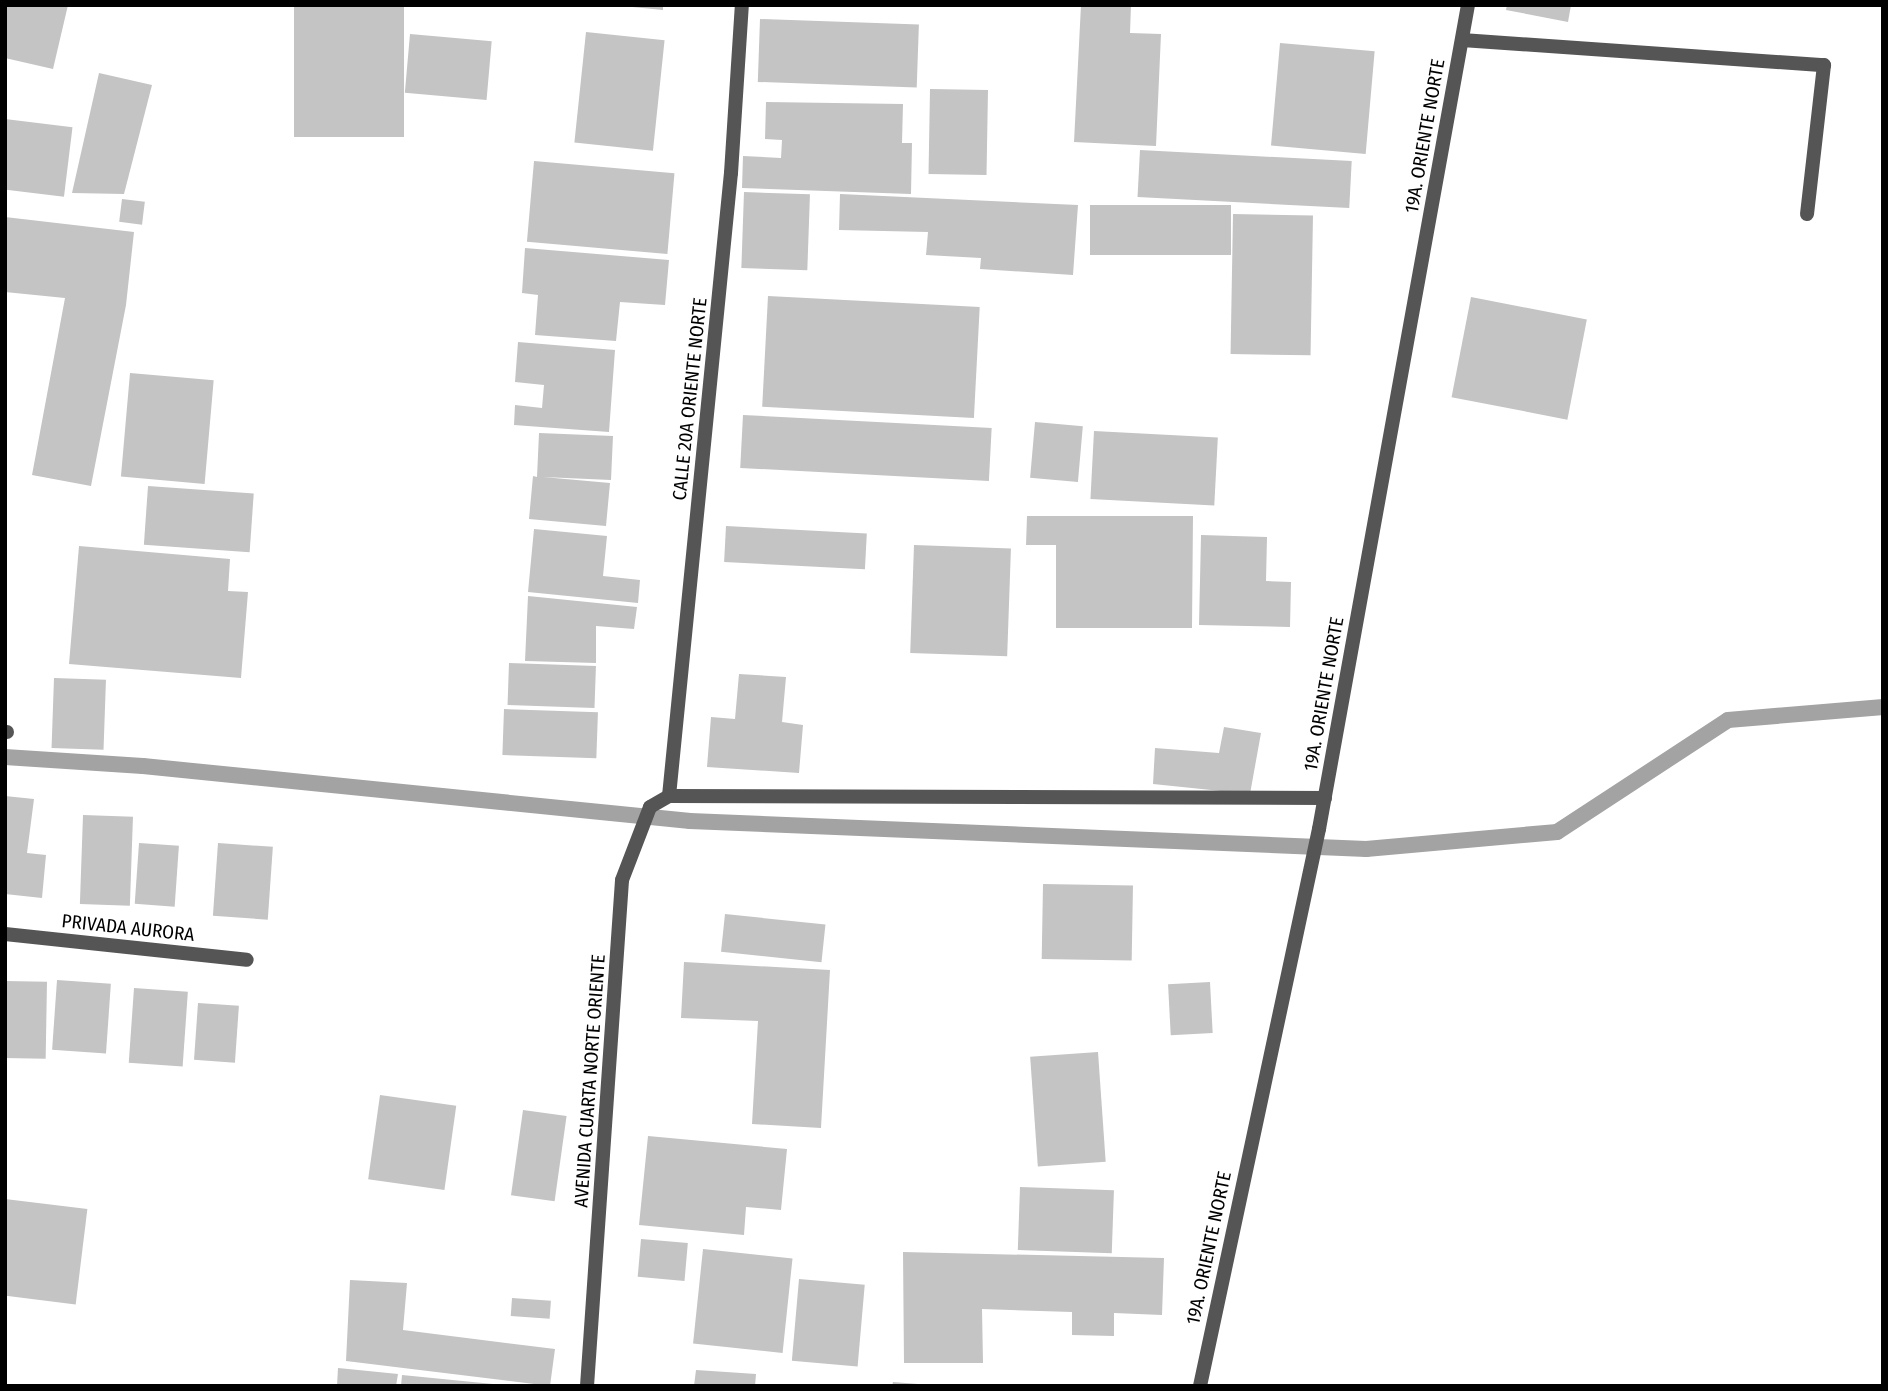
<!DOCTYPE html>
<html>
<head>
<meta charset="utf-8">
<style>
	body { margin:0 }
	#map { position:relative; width:1888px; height:1391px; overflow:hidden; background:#fff; font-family:"Fira Sans Condensed",sans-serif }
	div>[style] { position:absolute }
	.stream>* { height:16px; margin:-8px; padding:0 8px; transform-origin:8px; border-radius:8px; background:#a3a3a3 }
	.building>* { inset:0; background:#c4c4c4; transform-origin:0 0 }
	.lane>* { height:14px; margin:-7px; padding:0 7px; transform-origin:7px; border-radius:7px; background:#555 }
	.street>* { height:14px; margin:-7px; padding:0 7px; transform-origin:7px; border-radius:7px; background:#555 }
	span { translate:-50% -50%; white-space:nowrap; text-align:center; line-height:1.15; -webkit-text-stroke:5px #fff; paint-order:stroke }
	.street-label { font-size:19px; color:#000 }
	.frame { position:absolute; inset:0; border:7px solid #000; pointer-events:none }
</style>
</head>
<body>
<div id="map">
	<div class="stream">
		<div style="left:5px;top:757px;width:138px;rotate:3.7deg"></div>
		<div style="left:143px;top:766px;width:550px;rotate:5.74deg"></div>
		<div style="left:690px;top:821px;width:677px;rotate:2.37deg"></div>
		<div style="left:1366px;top:849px;width:192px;rotate:-5.1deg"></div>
		<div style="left:1557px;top:832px;width:204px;rotate:-33.2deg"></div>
		<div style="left:1728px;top:720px;width:156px;rotate:-4.8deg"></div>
	</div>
	<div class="building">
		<div style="clip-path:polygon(5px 5px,68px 5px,53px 69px,5px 58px)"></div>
		<div style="left:294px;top:5px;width:110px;height:132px"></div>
		<div style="clip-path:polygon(612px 5px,663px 5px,663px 10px)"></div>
		<div style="clip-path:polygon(1081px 5px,1131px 5px,1130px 33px,1161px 34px,1156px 146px,1074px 142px)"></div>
		<div style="clip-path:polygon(1507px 5px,1571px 5px,1568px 22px,1506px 10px)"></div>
		<div style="left:760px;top:19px;width:159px;height:63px;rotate:2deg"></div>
		<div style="left:586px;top:32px;width:79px;height:111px;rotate:6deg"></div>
		<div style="left:410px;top:34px;width:82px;height:59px;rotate:5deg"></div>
		<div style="left:1280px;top:43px;width:95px;height:103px;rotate:5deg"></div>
		<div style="clip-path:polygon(99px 73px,152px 85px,124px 194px,72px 193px)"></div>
		<div style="left:930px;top:89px;width:58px;height:85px;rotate:1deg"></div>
		<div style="clip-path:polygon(766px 102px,903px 104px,902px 143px,912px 143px,911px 194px,742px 188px,743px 156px,781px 158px,782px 140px,765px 139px)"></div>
		<div style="left:5px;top:119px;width:68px;height:70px;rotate:7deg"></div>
		<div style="left:1140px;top:150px;width:212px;height:47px;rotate:3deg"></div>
		<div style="left:534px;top:161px;width:141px;height:81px;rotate:5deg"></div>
		<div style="left:744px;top:192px;width:66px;height:76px;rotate:2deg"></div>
		<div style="clip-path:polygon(840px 194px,1078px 205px,1073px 275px,980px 269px,981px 258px,926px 255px,928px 232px,839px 230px)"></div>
		<div style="left:122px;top:199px;width:23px;height:23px;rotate:7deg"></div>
		<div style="left:1090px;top:205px;width:141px;height:50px"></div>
		<div style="left:1233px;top:214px;width:80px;height:140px;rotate:1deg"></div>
		<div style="clip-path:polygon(5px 217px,134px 232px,126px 305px,91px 486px,32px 475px,65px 298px,5px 292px)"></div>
		<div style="clip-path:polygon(525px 248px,669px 260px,665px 305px,620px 302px,616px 341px,535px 335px,538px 295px,522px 293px)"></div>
		<div style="left:768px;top:296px;width:212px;height:111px;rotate:3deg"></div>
		<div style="left:1471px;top:297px;width:118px;height:102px;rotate:11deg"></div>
		<div style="clip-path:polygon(518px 342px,615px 350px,609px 432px,514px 425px,515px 405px,542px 408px,544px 385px,515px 382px)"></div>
		<div style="left:130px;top:373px;width:84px;height:104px;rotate:5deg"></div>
		<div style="left:743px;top:415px;width:249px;height:53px;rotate:3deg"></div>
		<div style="left:1035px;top:422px;width:48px;height:56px;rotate:5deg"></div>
		<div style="left:1094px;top:431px;width:124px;height:68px;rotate:3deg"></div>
		<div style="clip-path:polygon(539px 433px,613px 436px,611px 480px,543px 477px,610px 483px,606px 526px,529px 519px,533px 476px,537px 477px)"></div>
		<div style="left:148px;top:486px;width:106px;height:59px;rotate:4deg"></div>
		<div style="clip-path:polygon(1027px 516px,1193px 516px,1192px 628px,1056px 628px,1056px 545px,1026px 545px)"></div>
		<div style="left:726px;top:526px;width:141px;height:36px;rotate:3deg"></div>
		<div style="clip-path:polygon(534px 529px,607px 536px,603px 576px,640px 580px,638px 603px,528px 592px)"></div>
		<div style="clip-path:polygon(1201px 535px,1267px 537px,1266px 581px,1291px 582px,1290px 627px,1199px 625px)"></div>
		<div style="left:914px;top:545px;width:97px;height:108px;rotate:2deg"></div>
		<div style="clip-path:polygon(79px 546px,230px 559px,228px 591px,248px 592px,241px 678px,69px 664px)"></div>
		<div style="clip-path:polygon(528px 596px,637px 607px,634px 629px,596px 626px,596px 663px,525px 661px)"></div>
		<div style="left:509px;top:663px;width:87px;height:42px;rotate:2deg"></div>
		<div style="clip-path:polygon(739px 674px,786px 677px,782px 722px,803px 725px,799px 773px,707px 767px,711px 717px,735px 719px)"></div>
		<div style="left:54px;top:678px;width:52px;height:70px;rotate:2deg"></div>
		<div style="left:504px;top:709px;width:94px;height:46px;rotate:2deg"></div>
		<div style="clip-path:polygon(1224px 727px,1261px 733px,1250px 794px,1153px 784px,1155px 748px,1219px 753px)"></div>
		<div style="clip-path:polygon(5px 796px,34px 799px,27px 853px,46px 855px,42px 898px,5px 894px)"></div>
		<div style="left:83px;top:815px;width:50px;height:89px;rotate:2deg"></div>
		<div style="left:139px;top:843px;width:40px;height:61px;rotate:4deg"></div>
		<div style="left:218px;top:843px;width:55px;height:73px;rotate:4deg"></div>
		<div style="left:1043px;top:884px;width:90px;height:75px;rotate:1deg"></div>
		<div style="left:725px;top:914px;width:101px;height:38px;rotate:6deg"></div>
		<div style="clip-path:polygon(684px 962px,830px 970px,821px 1128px,752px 1124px,758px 1021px,681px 1018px)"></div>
		<div style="left:57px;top:980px;width:54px;height:70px;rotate:4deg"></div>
		<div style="left:5px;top:981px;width:42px;height:77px;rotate:1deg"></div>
		<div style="left:1210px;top:982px;width:51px;height:42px;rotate:87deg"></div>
		<div style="left:134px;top:988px;width:54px;height:75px;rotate:4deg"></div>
		<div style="left:198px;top:1003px;width:41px;height:57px;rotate:4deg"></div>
		<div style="left:1098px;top:1052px;width:110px;height:68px;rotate:86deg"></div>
		<div style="left:380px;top:1095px;width:77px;height:85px;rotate:8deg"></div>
		<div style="left:523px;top:1110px;width:44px;height:86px;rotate:8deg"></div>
		<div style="clip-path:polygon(648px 1136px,787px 1149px,781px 1210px,746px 1207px,744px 1235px,639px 1225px)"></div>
		<div style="left:1020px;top:1187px;width:94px;height:63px;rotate:2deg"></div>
		<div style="left:5px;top:1199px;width:83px;height:96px;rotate:7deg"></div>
		<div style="left:641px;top:1239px;width:47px;height:38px;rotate:5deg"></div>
		<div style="left:703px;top:1249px;width:90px;height:95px;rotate:6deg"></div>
		<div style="clip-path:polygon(903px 1252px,1164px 1258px,1162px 1315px,1114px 1313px,1114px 1336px,1072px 1335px,1072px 1312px,982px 1309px,983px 1363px,904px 1363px)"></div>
		<div style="left:799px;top:1279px;width:66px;height:82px;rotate:5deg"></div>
		<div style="clip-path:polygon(350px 1280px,407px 1283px,403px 1330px,555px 1349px,550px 1386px,346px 1361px)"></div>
		<div style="left:512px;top:1298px;width:39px;height:18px;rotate:4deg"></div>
		<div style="clip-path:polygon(338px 1368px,398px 1374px,396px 1386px,337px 1386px)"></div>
		<div style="clip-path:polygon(696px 1370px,756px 1374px,755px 1386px,694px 1386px)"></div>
		<div style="clip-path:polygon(402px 1375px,493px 1384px,493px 1386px,401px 1386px)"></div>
		<div style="clip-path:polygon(893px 1382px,918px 1384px,918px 1386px,892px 1386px)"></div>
	</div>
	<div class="lane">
		<div style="left:1462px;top:40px;width:363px;rotate:4deg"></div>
		<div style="left:1824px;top:65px;width:150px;rotate:96.5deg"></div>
	</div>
	<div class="street">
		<div style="left:5px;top:732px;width:2px"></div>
		<div style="left:669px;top:796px;width:626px;rotate:-84.32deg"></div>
		<div style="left:731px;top:173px;width:168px;rotate:-86.3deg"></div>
		<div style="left:669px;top:796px;width:656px;rotate:0.17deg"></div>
		<div style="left:5px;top:934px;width:243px;rotate:6.1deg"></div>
		<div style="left:587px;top:1386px;width:507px;rotate:-86.04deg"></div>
		<div style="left:622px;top:880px;width:78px;rotate:-69deg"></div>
		<div style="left:650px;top:807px;width:22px;rotate:-30deg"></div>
		<div style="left:1200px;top:1386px;width:570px;rotate:-77.94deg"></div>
		<div style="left:1319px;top:829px;width:837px;rotate:-79.75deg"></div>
	</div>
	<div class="street-label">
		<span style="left:1425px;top:136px;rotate:-80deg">19A. ORIENTE NORTE</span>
		<span style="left:690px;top:399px;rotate:-84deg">CALLE 20A ORIENTE NORTE</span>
		<span style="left:1324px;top:694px;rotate:-80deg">19A. ORIENTE NORTE</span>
		<span style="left:128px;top:928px;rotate:6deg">PRIVADA AURORA</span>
		<span style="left:590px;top:1081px;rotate:-86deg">AVENIDA CUARTA NORTE ORIENTE</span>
		<span style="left:1209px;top:1248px;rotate:-78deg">19A. ORIENTE NORTE</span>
	</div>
	<div class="frame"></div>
</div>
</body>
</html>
